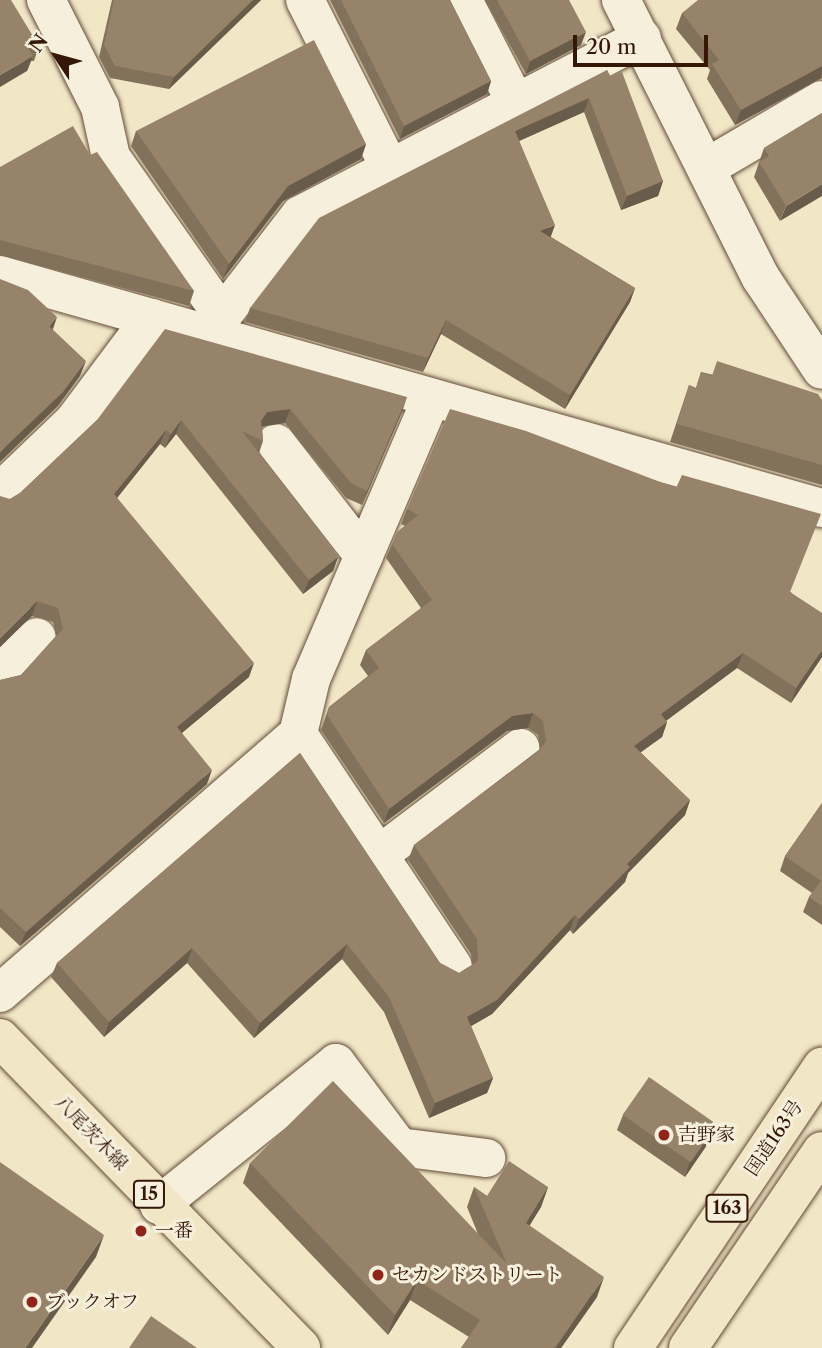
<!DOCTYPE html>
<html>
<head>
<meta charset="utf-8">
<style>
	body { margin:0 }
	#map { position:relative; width:822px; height:1348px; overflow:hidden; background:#f1e7c7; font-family:"Libre Caslon Text","Noto Serif JP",serif }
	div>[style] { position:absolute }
	.roads { filter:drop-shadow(0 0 2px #644b36) drop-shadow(0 0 2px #644b36) }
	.minor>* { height:38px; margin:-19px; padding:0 19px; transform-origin:19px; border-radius:19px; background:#f6efdb }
	.major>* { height:38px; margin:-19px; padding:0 19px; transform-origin:19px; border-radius:19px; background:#f1e7c7 }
	.highway>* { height:38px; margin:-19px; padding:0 19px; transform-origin:19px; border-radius:19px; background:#f1e7c7 }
	.wall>* { inset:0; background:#82715b }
	.shaded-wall>* { inset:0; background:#6a5c4a }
	.building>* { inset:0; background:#97836a; transform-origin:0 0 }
	.dots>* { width:19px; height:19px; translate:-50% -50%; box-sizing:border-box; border:4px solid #f6efdb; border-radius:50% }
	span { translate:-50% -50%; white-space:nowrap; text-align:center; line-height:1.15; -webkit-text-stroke:6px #f6efdb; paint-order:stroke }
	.shield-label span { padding:2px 5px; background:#f6efdb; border:2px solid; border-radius:5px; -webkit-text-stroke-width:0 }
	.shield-label { font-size:18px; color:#351706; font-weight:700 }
	.street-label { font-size:19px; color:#351706 }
	.poi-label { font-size:19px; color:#351706 }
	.left { translate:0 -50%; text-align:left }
	.north { position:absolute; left:21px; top:21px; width:70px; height:70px; -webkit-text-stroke:5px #f6efdb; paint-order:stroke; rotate:306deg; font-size:19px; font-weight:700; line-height:28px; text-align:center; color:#351706 }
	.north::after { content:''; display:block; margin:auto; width:24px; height:32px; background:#351706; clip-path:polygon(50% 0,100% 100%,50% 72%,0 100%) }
	.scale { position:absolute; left:573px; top:35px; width:135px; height:32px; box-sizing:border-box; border:4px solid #351706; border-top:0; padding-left:9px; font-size:21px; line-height:24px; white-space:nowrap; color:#351706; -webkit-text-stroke:5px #f6efdb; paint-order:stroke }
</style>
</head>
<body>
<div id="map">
	<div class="roads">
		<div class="minor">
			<div style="left:46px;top:0;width:120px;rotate:63.2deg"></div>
			<div style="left:100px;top:107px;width:51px;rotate:77.6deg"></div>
			<div style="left:111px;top:157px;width:193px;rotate:54.9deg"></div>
			<div style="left:305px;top:0;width:188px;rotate:63.2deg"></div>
			<div style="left:463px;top:0;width:116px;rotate:62.8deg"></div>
			<div style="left:621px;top:0;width:311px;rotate:63.3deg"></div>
			<div style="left:761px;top:278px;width:110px;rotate:56.5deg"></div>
			<div style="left:706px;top:168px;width:134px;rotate:-30.4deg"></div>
			<div style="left:0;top:275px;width:854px;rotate:15.83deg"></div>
			<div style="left:208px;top:334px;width:150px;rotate:-52.3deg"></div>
			<div style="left:300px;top:215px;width:385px;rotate:-27.4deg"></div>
			<div style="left:276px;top:443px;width:143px;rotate:52.1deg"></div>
			<div style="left:0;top:492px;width:103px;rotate:-43.8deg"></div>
			<div style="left:74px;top:421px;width:129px;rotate:-53.2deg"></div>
			<div style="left:0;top:674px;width:52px;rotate:-45deg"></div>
			<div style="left:298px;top:734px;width:279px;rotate:56.3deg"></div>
			<div style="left:380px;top:854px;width:176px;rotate:-37.1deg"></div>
			<div style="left:0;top:993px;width:395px;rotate:-41deg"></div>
			<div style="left:298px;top:734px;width:57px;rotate:-76.7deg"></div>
			<div style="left:311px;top:679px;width:305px;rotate:-66.8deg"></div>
			<div style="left:159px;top:1205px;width:227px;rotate:-38.7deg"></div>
			<div style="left:336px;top:1063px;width:105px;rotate:53.1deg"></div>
			<div style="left:399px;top:1147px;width:88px;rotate:7.2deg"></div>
		</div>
		<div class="major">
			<div style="left:0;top:1038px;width:432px;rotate:45.8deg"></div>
		</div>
		<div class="highway">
			<div style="left:633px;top:1348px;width:339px;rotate:-56.1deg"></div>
			<div style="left:688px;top:1348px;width:238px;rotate:-55.8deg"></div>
		</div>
	</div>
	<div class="wall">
		<div style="clip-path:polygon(0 0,39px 46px,34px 61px,31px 61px,27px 71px)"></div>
		<div style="clip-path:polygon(112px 0,261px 0,169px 89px,110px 78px,99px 57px)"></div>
		<div style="clip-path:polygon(330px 0,450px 0,491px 81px,487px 94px,400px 139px)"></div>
		<div style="clip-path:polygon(485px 0,569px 0,581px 45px,526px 74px)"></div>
		<div style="clip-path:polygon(822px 0,822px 78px,735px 125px,707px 79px,710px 70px,676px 29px,682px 13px)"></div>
		<div style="clip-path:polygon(607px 70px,663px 181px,658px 196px,621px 210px,584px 112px,519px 141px,551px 237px,635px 288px,630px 302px,565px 409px,441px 334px,423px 372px,245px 322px,250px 308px)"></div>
		<div style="clip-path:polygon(822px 113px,780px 221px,754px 177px,764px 148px)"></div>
		<div style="clip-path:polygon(136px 131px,366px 144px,361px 159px,283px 201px,223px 279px,131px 146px)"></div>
		<div style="clip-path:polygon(90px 155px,194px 291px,189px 306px,0 255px,0 167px)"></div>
		<div style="clip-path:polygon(701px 372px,822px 400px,822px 485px,670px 442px,689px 385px,696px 388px)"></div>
		<div style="clip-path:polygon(407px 397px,362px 505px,346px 498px,285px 423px,262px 427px,263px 441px,259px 453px,338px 557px,333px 571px,303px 594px,176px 434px,165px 448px,160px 444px,117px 498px,249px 677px,182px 733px,207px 784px,20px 946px,0 927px,0 680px,21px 675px,56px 636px,53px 622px,32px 616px,10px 499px,20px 493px,97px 420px)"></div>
		<div style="clip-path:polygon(407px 509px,791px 592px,822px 657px,791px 703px,737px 668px,666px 721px,667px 722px,662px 737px,640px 752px,690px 800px,685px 815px,628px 873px,625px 882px,573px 934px,570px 930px,492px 1014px,471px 1026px,493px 1078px,487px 1093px,429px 1118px,384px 1012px,342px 959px,254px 1038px,187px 963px,104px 1037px,51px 977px,57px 963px,300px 753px,440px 963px,459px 973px,472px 965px,471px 954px,408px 860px,414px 845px,540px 749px,538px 735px,528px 728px,507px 731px,384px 823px,321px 730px,329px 707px,368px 676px,360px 665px,366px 650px,421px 608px,386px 558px,392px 544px,405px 526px,401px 524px)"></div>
		<div style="clip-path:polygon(822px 803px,822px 925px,803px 912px,809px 897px,812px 893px,780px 871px,785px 856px)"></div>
		<div style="clip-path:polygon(623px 1115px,711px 1139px,685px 1177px,617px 1130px)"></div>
		<div style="clip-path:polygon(250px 1163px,478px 1234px,467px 1207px,474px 1187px,487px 1196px,548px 1187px,541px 1207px,529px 1225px,597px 1297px,561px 1348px,461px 1348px,469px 1337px,410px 1300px,388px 1335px,243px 1183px)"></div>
	</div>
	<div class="shaded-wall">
		<div style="clip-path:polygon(253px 0,261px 0,169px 89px,174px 77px)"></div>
		<div style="clip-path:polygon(586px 32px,581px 45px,526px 74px,530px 61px)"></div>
		<div style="clip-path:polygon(33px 56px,27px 71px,0 87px,0 75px)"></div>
		<div style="clip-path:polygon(822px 66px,821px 78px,735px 125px,741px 110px)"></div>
		<div style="clip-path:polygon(491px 81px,487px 94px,400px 139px,404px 126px)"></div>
		<div style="clip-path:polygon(589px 98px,584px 112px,510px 145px,515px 131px)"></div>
		<div style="clip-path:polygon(366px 144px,361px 159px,283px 201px,223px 279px,229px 264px,288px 186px)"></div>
		<div style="clip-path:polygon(663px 181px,658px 196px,621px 210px,627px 196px)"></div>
		<div style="clip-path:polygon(822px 184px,822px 196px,780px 221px,786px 206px)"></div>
		<div style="clip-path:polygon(555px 225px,550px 239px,540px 231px)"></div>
		<div style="clip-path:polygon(635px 288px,630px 302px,565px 409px,570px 395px)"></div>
		<div style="clip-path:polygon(57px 317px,52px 332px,49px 326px)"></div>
		<div style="clip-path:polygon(446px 320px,441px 334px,423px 372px,428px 358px)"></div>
		<div style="clip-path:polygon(86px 361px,80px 376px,58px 406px,0 462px,0 452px)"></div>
		<div style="clip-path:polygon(407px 397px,402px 412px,362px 505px,367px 491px)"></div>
		<div style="clip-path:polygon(290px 409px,285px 423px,262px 426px,256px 435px,261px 421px,267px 412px)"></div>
		<div style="clip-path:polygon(181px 420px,176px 434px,165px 448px,171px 434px)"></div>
		<div style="clip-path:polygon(166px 430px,160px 444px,109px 508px,114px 494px)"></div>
		<div style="clip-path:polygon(338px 557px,333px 571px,303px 594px,309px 580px)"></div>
		<div style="clip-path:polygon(37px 601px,32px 616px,0 647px,0 638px)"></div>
		<div style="clip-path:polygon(822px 650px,822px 657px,791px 703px,796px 688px)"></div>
		<div style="clip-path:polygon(743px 653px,737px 668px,656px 728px,661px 714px)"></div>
		<div style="clip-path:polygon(254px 663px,249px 677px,172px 741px,177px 727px)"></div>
		<div style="clip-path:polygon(533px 713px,528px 728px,507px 731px,384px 823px,389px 809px,512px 716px)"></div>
		<div style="clip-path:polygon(667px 722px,662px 737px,629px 761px,634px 746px)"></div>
		<div style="clip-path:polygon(212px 770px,207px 784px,20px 946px,26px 932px)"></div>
		<div style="clip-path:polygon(690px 800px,685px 815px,628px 873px,625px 882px,573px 934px,579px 919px,627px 864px)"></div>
		<div style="clip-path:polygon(575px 915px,570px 930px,492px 1014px,461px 1032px,467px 1017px)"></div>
		<div style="clip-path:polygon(347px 944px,342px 959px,254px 1038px,260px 1023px)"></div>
		<div style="clip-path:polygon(192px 948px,187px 963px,104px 1037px,109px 1022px)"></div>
		<div style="clip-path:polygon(493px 1078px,487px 1093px,429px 1118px,435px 1103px)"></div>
		<div style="clip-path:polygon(717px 1124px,711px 1139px,685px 1177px,690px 1161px)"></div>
		<div style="clip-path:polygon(548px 1187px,541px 1207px,519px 1243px,526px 1223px)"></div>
		<div style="clip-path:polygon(104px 1235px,96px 1257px,32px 1348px,25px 1348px)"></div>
		<div style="clip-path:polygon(604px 1277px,597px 1297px,561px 1348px,555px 1348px)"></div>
		<div style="clip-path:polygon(417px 1280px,410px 1300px,388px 1335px,395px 1315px)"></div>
	</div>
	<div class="building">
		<div style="clip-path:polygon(0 0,11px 0,39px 46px,25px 43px,33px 56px,0 75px)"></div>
		<div style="clip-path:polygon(114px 0,253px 0,174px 77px,115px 66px,104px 45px)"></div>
		<div style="clip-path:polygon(341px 0,450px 0,491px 81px,404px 126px)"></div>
		<div style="clip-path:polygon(497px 0,569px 0,586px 32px,530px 61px)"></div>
		<div style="clip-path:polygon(698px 0,822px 0,822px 66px,741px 110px,712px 64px,719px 60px,682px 13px)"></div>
		<div style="clip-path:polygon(314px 40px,366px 144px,288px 186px,229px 264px,136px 131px)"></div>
		<div style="clip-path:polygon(607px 70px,610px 76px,622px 72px,663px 181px,627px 196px,589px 98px,515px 131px,555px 225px,540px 231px,635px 288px,570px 395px,446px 320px,428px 358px,250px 308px,319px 218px)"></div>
		<div style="clip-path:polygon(822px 113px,822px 184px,786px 206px,759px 162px,769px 156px,764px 148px)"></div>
		<div style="clip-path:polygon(73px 126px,90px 155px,97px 152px,194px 291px,0 240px,0 167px)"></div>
		<div style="clip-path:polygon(0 279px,28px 290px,57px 317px,49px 326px,86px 361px,63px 392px,0 452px)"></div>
		<div style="clip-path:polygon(165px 329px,407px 397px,367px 491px,351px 483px,290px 409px,267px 412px,261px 421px,263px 441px,242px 431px,338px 557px,309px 580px,181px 420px,171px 434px,166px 430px,114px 494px,254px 663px,177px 727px,212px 770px,26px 932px,0 908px,0 680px,21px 675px,63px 629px,58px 608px,37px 601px,0 638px,0 496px,10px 499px,20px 493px,97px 420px)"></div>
		<div style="clip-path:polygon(717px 361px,818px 394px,822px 400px,822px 465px,677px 424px,689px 385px,696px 388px,701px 372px,712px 376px)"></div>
		<div style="clip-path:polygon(450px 409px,526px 431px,676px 488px,682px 475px,821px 514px,790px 592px,822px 613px,822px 650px,796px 688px,743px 653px,661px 714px,667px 722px,634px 746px,690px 800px,627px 864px,630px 867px,579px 919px,575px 915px,497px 1000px,467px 1017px,493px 1078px,435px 1103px,389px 997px,347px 944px,260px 1023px,192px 948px,109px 1022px,57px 963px,300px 753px,440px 963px,459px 973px,478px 961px,477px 939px,414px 845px,539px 751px,546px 741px,543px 721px,533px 713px,512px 716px,389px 809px,327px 715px,329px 707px,379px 668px,366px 650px,432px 600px,392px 544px,397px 532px,418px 515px,407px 509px)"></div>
		<div style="clip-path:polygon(822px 803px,822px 906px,809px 897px,821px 881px,785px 856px)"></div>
		<div style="left:649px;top:1077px;width:83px;height:46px;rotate:35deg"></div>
		<div style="clip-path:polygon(333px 1081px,507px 1264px,474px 1187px,487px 1196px,509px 1161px,548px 1187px,526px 1223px,604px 1277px,555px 1348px,461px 1348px,480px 1320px,417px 1280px,395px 1315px,250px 1163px)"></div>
		<div style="clip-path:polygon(0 1162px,104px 1235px,25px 1348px,0 1348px)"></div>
		<div style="clip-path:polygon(151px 1316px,197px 1348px,129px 1348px)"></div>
	</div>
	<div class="dots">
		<div style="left:664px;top:1135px;background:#8f2418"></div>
		<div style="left:141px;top:1231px;background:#8f2418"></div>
		<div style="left:378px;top:1275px;background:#8f2418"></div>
		<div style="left:32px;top:1302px;background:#8f2418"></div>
	</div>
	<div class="shield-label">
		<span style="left:149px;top:1194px">15</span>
		<span style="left:727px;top:1208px">163</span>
	</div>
	<div class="street-label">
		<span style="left:91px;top:1133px;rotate:46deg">八尾茨木線</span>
		<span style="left:774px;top:1138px;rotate:-56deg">国道163号</span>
	</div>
	<div class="poi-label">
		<span class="left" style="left:678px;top:1135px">吉野家</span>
		<span class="left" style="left:155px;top:1231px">一番</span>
		<span class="left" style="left:392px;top:1275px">セカンドストリート</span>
		<span class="left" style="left:46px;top:1302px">ブックオフ</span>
	</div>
	<div class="north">N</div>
	<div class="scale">20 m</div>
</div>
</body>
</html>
